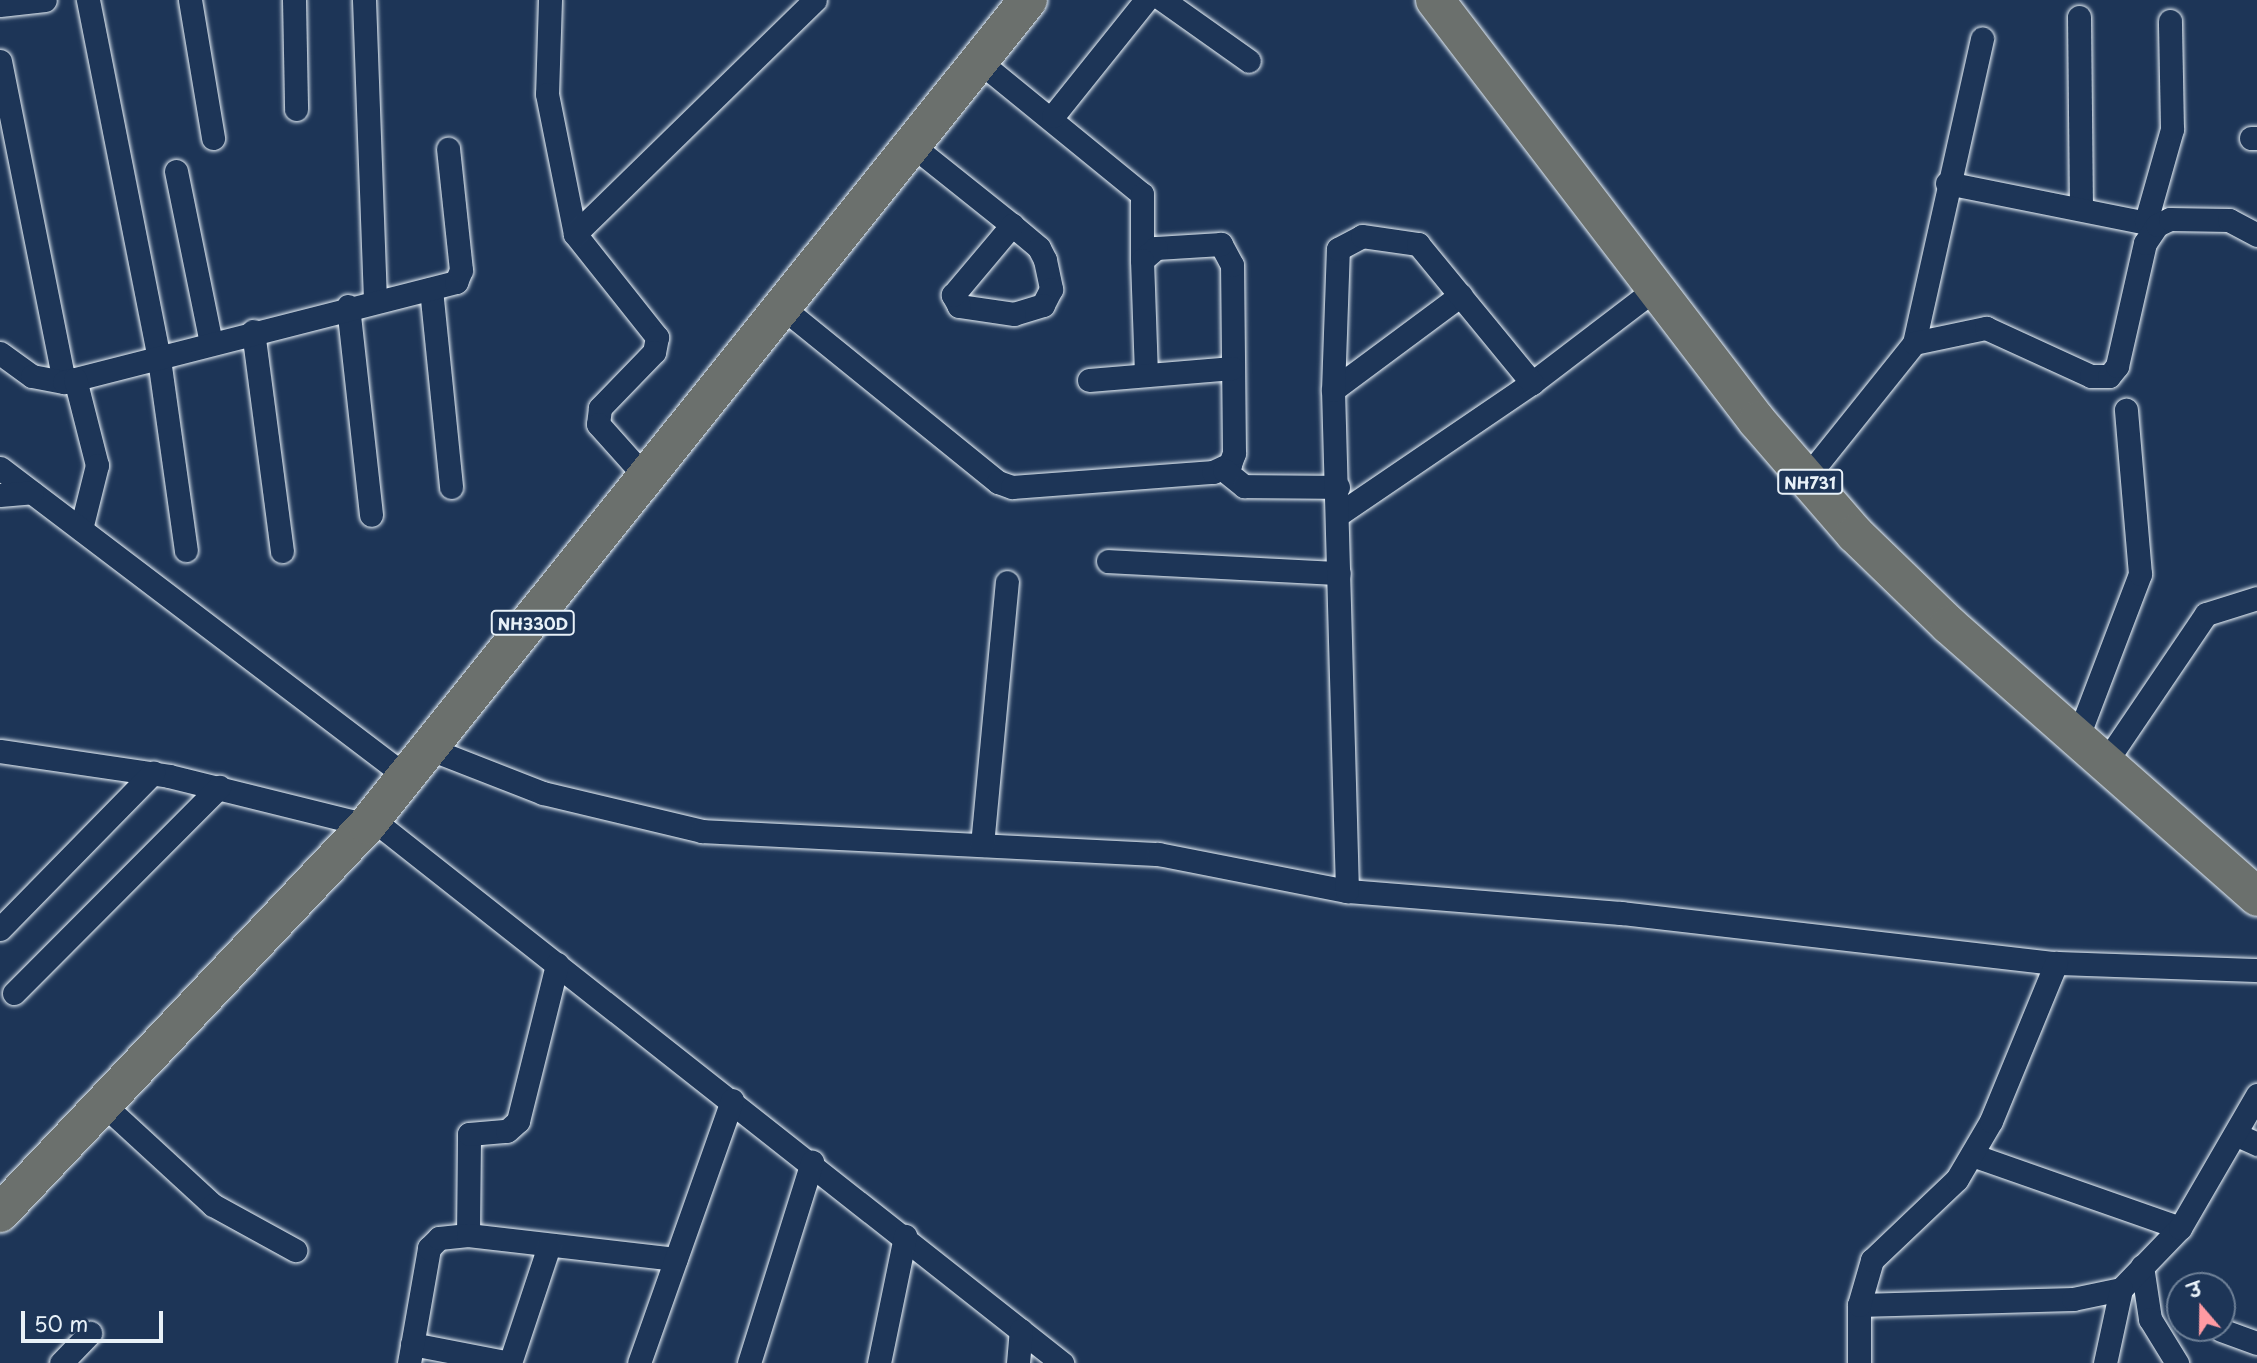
<!DOCTYPE html>
<html>
<head>
<meta charset="utf-8">
<style>
	body { margin:0 }
	#map { position:relative; width:2257px; height:1363px; overflow:hidden; background:#1d3557; font-family:"Playpen Sans","Playpen Sans Deva",sans-serif }
	div>[style] { position:absolute }
	.roads { filter:drop-shadow(0 0 2px #e8f1f8) drop-shadow(0 0 2px #e8f1f8) }
	.street>* { height:23px; margin:-11.5px; padding:0 11.5px; transform-origin:11.5px; border-radius:11.5px; background:#1d3557 }
	.highway>* { height:38px; margin:-19px; padding:0 19px; transform-origin:19px; border-radius:19px; background:#6b706d }
	span { translate:-50% -50%; white-space:nowrap; text-align:center; line-height:1.15; -webkit-text-stroke:5px #1d3557; paint-order:stroke }
	.shield-label span { padding:2px 5px; background:#1d3557; border:2px solid; border-radius:5px; -webkit-text-stroke-width:0 }
	.shield-label { font-size:16px; color:#e8f1f8; font-weight:700 }
	.north { position:absolute; left:2166px; top:1272px; width:70px; height:70px; box-sizing:border-box; background:#1d3557; border:2px solid #6e8097; border-radius:50%; rotate:340deg; font-size:19px; font-weight:700; line-height:28px; text-align:center; color:#e8f1f8 }
	.north::after { content:''; display:block; margin:auto; width:24px; height:32px; background:#ff9aa2; clip-path:polygon(50% 0,100% 100%,50% 72%,0 100%) }
	.scale { position:absolute; left:21px; top:1311px; width:142px; height:32px; box-sizing:border-box; border:4px solid #e8f1f8; border-top:0; padding-left:9px; font-size:21px; line-height:24px; white-space:nowrap; color:#e8f1f8; -webkit-text-stroke:5px #1d3557; paint-order:stroke }
</style>
</head>
<body>
<div id="map">
	<div class="roads">
		<div class="street">
			<div style="left:88px;top:0;width:366px;rotate:78.8deg"></div>
			<div style="left:159px;top:359px;width:193px;rotate:82deg"></div>
			<div style="left:190px;top:0;width:140px;rotate:80.5deg"></div>
			<div style="left:294px;top:0;width:109px;rotate:88.9deg"></div>
			<div style="left:364px;top:0;width:300px;rotate:87.9deg"></div>
			<div style="left:550px;top:0;width:94px;rotate:91.8deg"></div>
			<div style="left:547px;top:94px;width:143px;rotate:78.7deg"></div>
			<div style="left:575px;top:234px;width:132px;rotate:51.5deg"></div>
			<div style="left:657px;top:337px;width:15px;rotate:101deg"></div>
			<div style="left:654px;top:352px;width:78px;rotate:134deg"></div>
			<div style="left:600px;top:408px;width:16px;rotate:97deg"></div>
			<div style="left:598px;top:424px;width:75px;rotate:48.2deg"></div>
			<div style="left:1163px;top:0;width:105px;rotate:35.3deg"></div>
			<div style="left:0;top:5px;width:45px;rotate:-6.3deg"></div>
			<div style="left:2079px;top:17px;width:192px;rotate:89.4deg"></div>
			<div style="left:0;top:61px;width:327px;rotate:78.7deg"></div>
			<div style="left:980px;top:62px;width:209px;rotate:39.2deg"></div>
			<div style="left:1142px;top:194px;width:66px;rotate:90deg"></div>
			<div style="left:1053px;top:116px;width:149px;rotate:-51.3deg"></div>
			<div style="left:2251px;top:138px;width:6px"></div>
			<div style="left:913px;top:146px;width:127px;rotate:38.6deg"></div>
			<div style="left:1012px;top:225px;width:35px;rotate:40deg"></div>
			<div style="left:1039px;top:248px;width:13px;rotate:63deg"></div>
			<div style="left:1045px;top:260px;width:30px;rotate:78deg"></div>
			<div style="left:1051px;top:289px;width:18px;rotate:117deg"></div>
			<div style="left:1043px;top:305px;width:30px;rotate:163deg"></div>
			<div style="left:1014px;top:314px;width:56px;rotate:-171.7deg"></div>
			<div style="left:959px;top:306px;width:13px;rotate:-119deg"></div>
			<div style="left:953px;top:295px;width:92px;rotate:-49.9deg"></div>
			<div style="left:176px;top:171px;width:176px;rotate:78.5deg"></div>
			<div style="left:1947px;top:183px;width:214px;rotate:11.3deg"></div>
			<div style="left:2146px;top:221px;width:96px;rotate:-74.2deg"></div>
			<div style="left:2172px;top:129px;width:108px;rotate:-91.1deg"></div>
			<div style="left:575px;top:234px;width:335px;rotate:-44.3deg"></div>
			<div style="left:431px;top:289px;width:199px;rotate:84.2deg"></div>
			<div style="left:348px;top:306px;width:210px;rotate:83.7deg"></div>
			<div style="left:783px;top:308px;width:277px;rotate:39deg"></div>
			<div style="left:998px;top:482px;width:15px;rotate:20deg"></div>
			<div style="left:1012px;top:487px;width:202px;rotate:-4.3deg"></div>
			<div style="left:1213px;top:472px;width:19px;rotate:-25deg"></div>
			<div style="left:1230px;top:464px;width:12px;rotate:-70deg"></div>
			<div style="left:1234px;top:453px;width:188px;rotate:-90.6deg"></div>
			<div style="left:1232px;top:265px;width:24px;rotate:-118deg"></div>
			<div style="left:1221px;top:244px;width:65px;rotate:176.5deg"></div>
			<div style="left:1156px;top:248px;width:18px;rotate:139deg"></div>
			<div style="left:1142px;top:260px;width:112px;rotate:88deg"></div>
			<div style="left:253px;top:331px;width:222px;rotate:82.5deg"></div>
			<div style="left:1914px;top:343px;width:312px;rotate:-77.4deg"></div>
			<div style="left:0;top:353px;width:39px;rotate:36deg"></div>
			<div style="left:32px;top:376px;width:33px;rotate:11deg"></div>
			<div style="left:64px;top:382px;width:405px;rotate:-14.3deg"></div>
			<div style="left:456px;top:282px;width:13px;rotate:-67deg"></div>
			<div style="left:461px;top:270px;width:122px;rotate:-96.1deg"></div>
			<div style="left:75px;top:379px;width:89px;rotate:75.7deg"></div>
			<div style="left:97px;top:465px;width:66px;rotate:104deg"></div>
			<div style="left:1089px;top:380px;width:144px;rotate:-4.8deg"></div>
			<div style="left:1333px;top:390px;width:159px;rotate:-36.6deg"></div>
			<div style="left:0;top:468px;width:511px;rotate:37.21deg"></div>
			<div style="left:1224px;top:470px;width:26px;rotate:39deg"></div>
			<div style="left:1244px;top:486px;width:94px;rotate:0.6deg"></div>
			<div style="left:1806px;top:478px;width:173px;rotate:-51.3deg"></div>
			<div style="left:1914px;top:343px;width:74px;rotate:-11.8deg"></div>
			<div style="left:1986px;top:328px;width:115px;rotate:24.6deg"></div>
			<div style="left:2091px;top:376px;width:18px"></div>
			<div style="left:2109px;top:376px;width:13px;rotate:-51deg"></div>
			<div style="left:2117px;top:366px;width:126px;rotate:-77.2deg"></div>
			<div style="left:2145px;top:243px;width:22px;rotate:-56deg"></div>
			<div style="left:2157px;top:225px;width:14px;rotate:-25deg"></div>
			<div style="left:2170px;top:219px;width:59px;rotate:1deg"></div>
			<div style="left:2229px;top:220px;width:32px;rotate:28deg"></div>
			<div style="left:0;top:495px;width:32px;rotate:-5deg"></div>
			<div style="left:1339px;top:514px;width:233px;rotate:-34.2deg"></div>
			<div style="left:1532px;top:383px;width:155px;rotate:-37.4deg"></div>
			<div style="left:1108px;top:561px;width:231px;rotate:3deg"></div>
			<div style="left:2077px;top:739px;width:177px;rotate:-69.1deg"></div>
			<div style="left:2140px;top:574px;width:165px;rotate:-94.9deg"></div>
			<div style="left:430px;top:749px;width:121px;rotate:21.3deg"></div>
			<div style="left:543px;top:793px;width:163px;rotate:13.4deg"></div>
			<div style="left:702px;top:831px;width:457px;rotate:2.9deg"></div>
			<div style="left:1158px;top:854px;width:193px;rotate:11.1deg"></div>
			<div style="left:1347px;top:891px;width:275px;rotate:4.6deg"></div>
			<div style="left:1621px;top:913px;width:438px;rotate:6.6deg"></div>
			<div style="left:2056px;top:963px;width:201px;rotate:2deg"></div>
			<div style="left:0;top:751px;width:171px;rotate:8.4deg"></div>
			<div style="left:169px;top:776px;width:204px;rotate:13.9deg"></div>
			<div style="left:2105px;top:763px;width:180px;rotate:-55.9deg"></div>
			<div style="left:2206px;top:614px;width:53px;rotate:-17.4deg"></div>
			<div style="left:372px;top:819px;width:879px;rotate:38.25deg"></div>
			<div style="left:982px;top:845px;width:264px;rotate:-84.6deg"></div>
			<div style="left:1347px;top:891px;width:501px;rotate:-91.6deg"></div>
			<div style="left:1333px;top:390px;width:141px;rotate:-88deg"></div>
			<div style="left:1338px;top:249px;width:27px;rotate:-28deg"></div>
			<div style="left:1362px;top:236px;width:57px;rotate:8.1deg"></div>
			<div style="left:1418px;top:244px;width:180px;rotate:50.6deg"></div>
			<div style="left:0;top:929px;width:219px;rotate:-45.6deg"></div>
			<div style="left:14px;top:993px;width:291px;rotate:-45.1deg"></div>
			<div style="left:103px;top:1104px;width:149px;rotate:42.6deg"></div>
			<div style="left:213px;top:1205px;width:94px;rotate:28.8deg"></div>
			<div style="left:2237px;top:1135px;width:22px;rotate:24deg"></div>
			<div style="left:1972px;top:1155px;width:220px;rotate:19.3deg"></div>
			<div style="left:468px;top:1235px;width:101px;rotate:-89.4deg"></div>
			<div style="left:469px;top:1134px;width:38px;rotate:-5deg"></div>
			<div style="left:507px;top:1131px;width:15px;rotate:-42deg"></div>
			<div style="left:518px;top:1121px;width:162px;rotate:-76deg"></div>
			<div style="left:2142px;top:1266px;width:54px;rotate:81.4deg"></div>
			<div style="left:2150px;top:1319px;width:52px;rotate:58.5deg"></div>
			<div style="left:1859px;top:1305px;width:214px;rotate:-1.6deg"></div>
			<div style="left:2073px;top:1299px;width:49px;rotate:-11.8deg"></div>
			<div style="left:2121px;top:1289px;width:85px;rotate:-46deg"></div>
			<div style="left:2180px;top:1228px;width:154px;rotate:-59.9deg"></div>
			<div style="left:2221px;top:1330px;width:38px;rotate:20deg"></div>
			<div style="left:412px;top:1344px;width:100px;rotate:11deg"></div>
			<div style="left:61px;top:1363px;width:42px;rotate:-46deg"></div>
			<div style="left:409px;top:1363px;width:117px;rotate:-80.1deg"></div>
			<div style="left:429px;top:1248px;width:14px;rotate:-45deg"></div>
			<div style="left:439px;top:1238px;width:29px;rotate:-6deg"></div>
			<div style="left:468px;top:1235px;width:209px;rotate:6.6deg"></div>
			<div style="left:510px;top:1363px;width:123px;rotate:-71.6deg"></div>
			<div style="left:639px;top:1363px;width:279px;rotate:-70.5deg"></div>
			<div style="left:749px;top:1363px;width:211px;rotate:-72.6deg"></div>
			<div style="left:879px;top:1363px;width:130px;rotate:-78.4deg"></div>
			<div style="left:1018px;top:1363px;width:33px;rotate:-85deg"></div>
			<div style="left:1859px;top:1363px;width:58px;rotate:-90deg"></div>
			<div style="left:1859px;top:1305px;width:47px;rotate:-73.9deg"></div>
			<div style="left:1872px;top:1260px;width:117px;rotate:-43.6deg"></div>
			<div style="left:1957px;top:1179px;width:67px;rotate:-59.6deg"></div>
			<div style="left:1991px;top:1121px;width:171px;rotate:-67.6deg"></div>
			<div style="left:2105px;top:1363px;width:76px;rotate:-77.8deg"></div>
		</div>
		<div class="highway">
			<div style="left:1435px;top:0;width:530px;rotate:52.59deg"></div>
			<div style="left:1757px;top:421px;width:150px;rotate:49.1deg"></div>
			<div style="left:1855px;top:534px;width:131px;rotate:44.1deg"></div>
			<div style="left:1949px;top:625px;width:411px;rotate:41.4deg"></div>
			<div style="left:0;top:1213px;width:534px;rotate:-46.59deg"></div>
			<div style="left:367px;top:825px;width:1057px;rotate:-51.3deg"></div>
		</div>
	</div>
	<div class="shield-label">
		<span style="left:1810px;top:482px">NH731</span>
		<span style="left:533px;top:623px">NH330D</span>
	</div>
	<div class="north">उ</div>
	<div class="scale">50 m</div>
</div>
</body>
</html>
